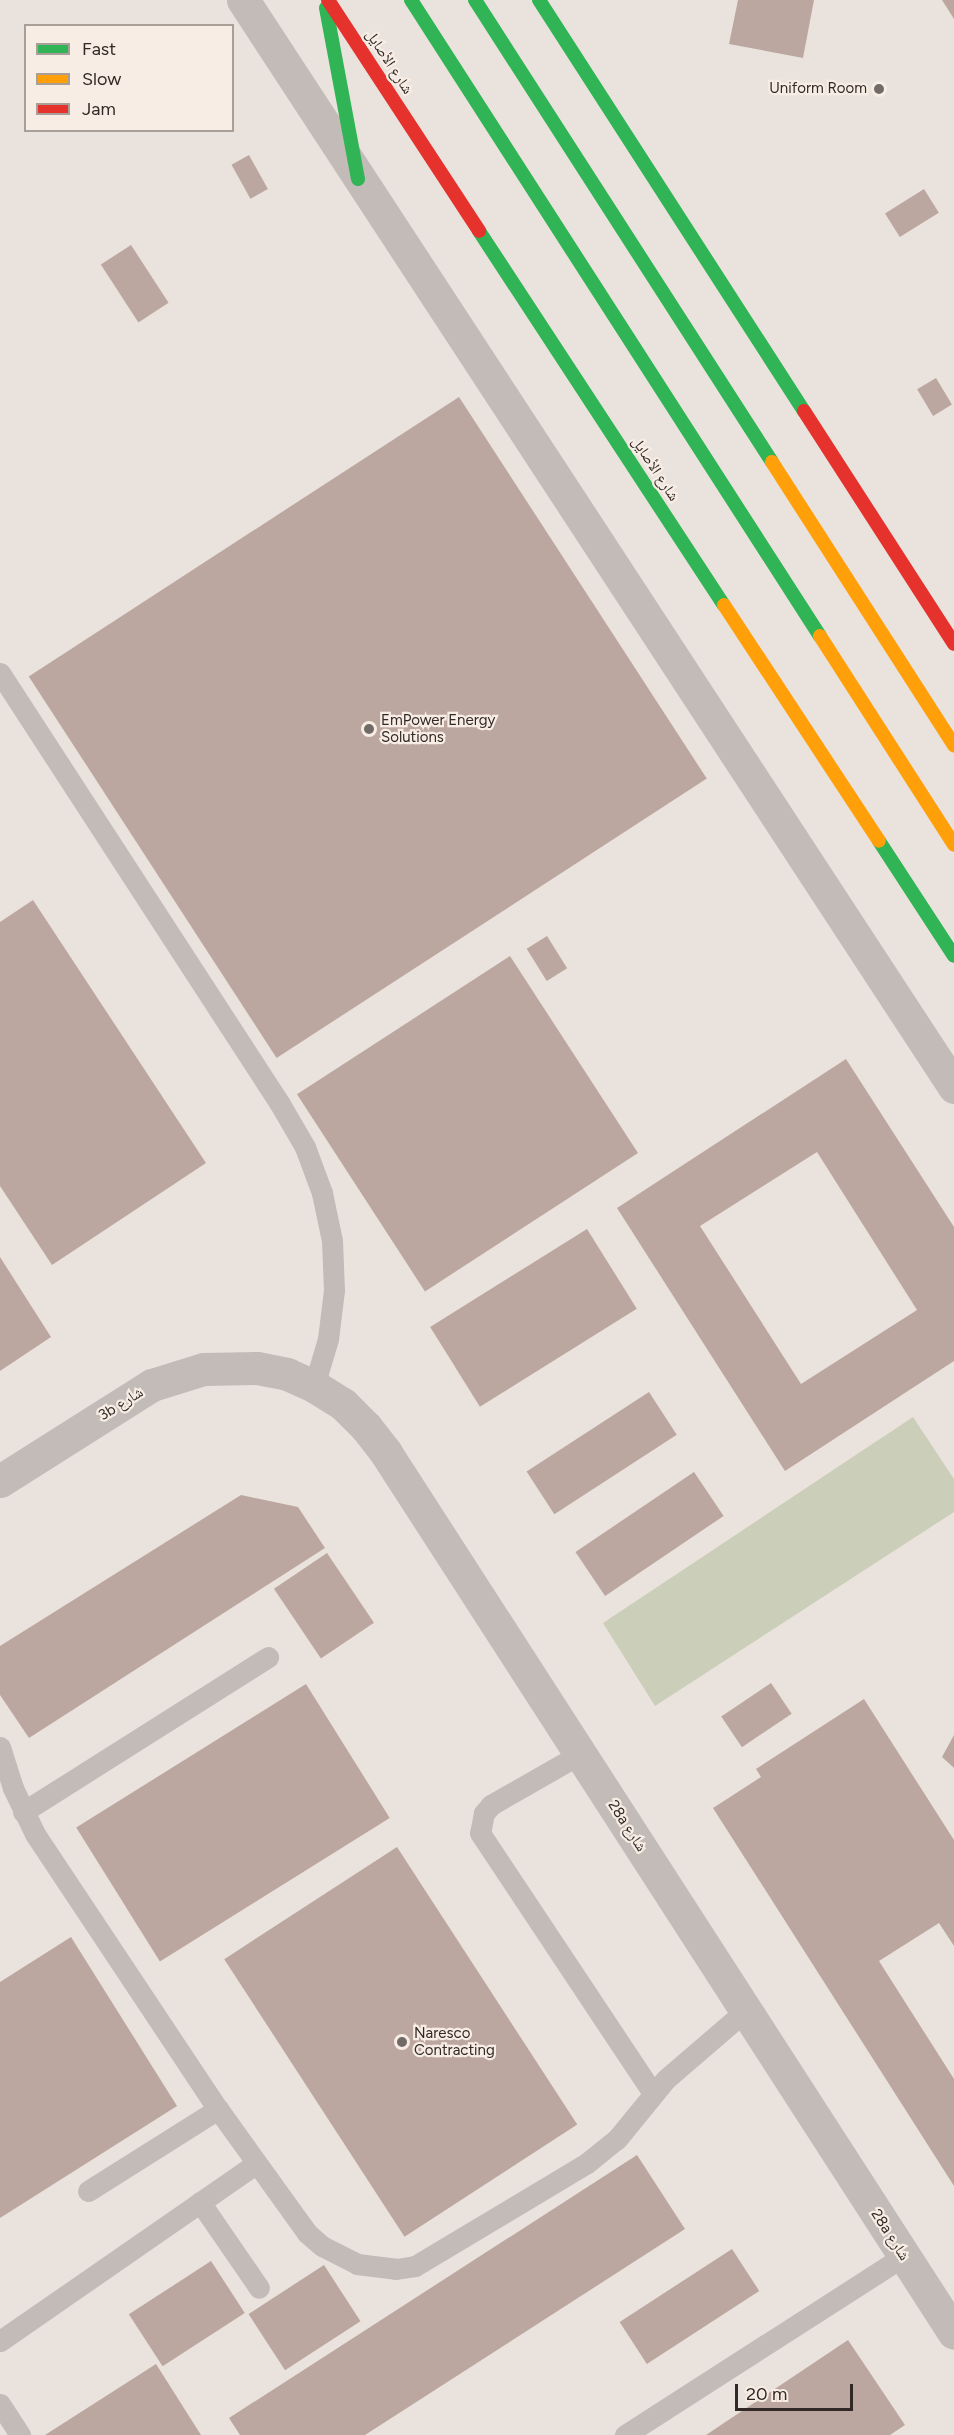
<!DOCTYPE html>
<html>
<head>
<meta charset="utf-8">
<style>
	body { margin:0 }
	#map { position:relative; width:954px; height:2435px; overflow:hidden; background:#eae3dd; font-family:Figtree,"Noto Naskh Arabic",sans-serif }
	div>[style] { position:absolute }
	.green>* { inset:0; background:#cbceb8 }
	.building>* { inset:0; background:#bca7a0; transform-origin:0 0 }
	.lane>* { height:21px; margin:-10.5px; padding:0 10.5px; transform-origin:10.5px; border-radius:10.5px; background:#c2bbb7 }
	.street>* { height:33px; margin:-16.5px; padding:0 16.5px; transform-origin:16.5px; border-radius:16.5px; background:#c2bbb7 }
	.fast>* { height:14px; margin:-7px; padding:0 7px; transform-origin:7px; border-radius:7px; background:#30b455 }
	.slow>* { height:14px; margin:-7px; padding:0 7px; transform-origin:7px; border-radius:7px; background:#ff9f0a }
	.jam>* { height:14px; margin:-7px; padding:0 7px; transform-origin:7px; border-radius:7px; background:#e5322d }
	.dots>* { width:16px; height:16px; translate:-50% -50%; box-sizing:border-box; border:3px solid #f7ede4; border-radius:50% }
	span { translate:-50% -50%; white-space:nowrap; text-align:center; line-height:1.15; -webkit-text-stroke:4.5px #f7ede4; paint-order:stroke }
	.street-label { font-size:15px; color:#322926 }
	.poi-label { font-size:15px; color:#322926 }
	.right { translate:-100% -50%; text-align:right }
	.left { translate:0 -50%; text-align:left }
	.legend { position:absolute; left:24px; top:24px; width:210px; height:108px; box-sizing:border-box; background:#f7ede4; border:2px solid #a89f98; margin:0; padding:8px 10px; list-style:none; font-size:18px; color:#322926 }
	.legend li { display:flex; align-items:center; gap:12px; height:30px }
	.legend b { width:30px; border:2px solid #a89f98 }
	.scale { position:absolute; left:735px; top:2384px; width:118px; height:27px; box-sizing:border-box; border:3px solid #322926; border-top:0; padding-left:8px; font-size:18px; line-height:21px; white-space:nowrap; color:#322926; -webkit-text-stroke:4px #f7ede4; paint-order:stroke }
</style>
</head>
<body>
<div id="map">
	<div class="green">
		<div style="clip-path:polygon(913px 1417px,954px 1479px,954px 1512px,655px 1706px,603px 1623px)"></div>
	</div>
	<div class="building">
		<div style="clip-path:polygon(738px 0,814px 0,803px 58px,729px 44px)"></div>
		<div style="clip-path:polygon(942px 0,954px 0,954px 19px)"></div>
		<div style="left:249px;top:155px;width:39px;height:20px;rotate:61deg"></div>
		<div style="left:924px;top:189px;width:28px;height:46px;rotate:58deg"></div>
		<div style="left:131px;top:245px;width:69px;height:36px;rotate:57deg"></div>
		<div style="left:936px;top:378px;width:31px;height:22px;rotate:59deg"></div>
		<div style="left:459px;top:397px;width:455px;height:513px;rotate:57deg"></div>
		<div style="clip-path:polygon(33px 900px,206px 1163px,52px 1265px,0 1186px,0 922px)"></div>
		<div style="left:547px;top:936px;width:38px;height:24px;rotate:58deg"></div>
		<div style="left:510px;top:956px;width:235px;height:254px;rotate:57deg"></div>
		<div style="clip-path:polygon(evenodd,846px 1059px,954px 1227px,954px 1361px,785px 1471px,617px 1208px,846px 1059px,817px 1152px,917px 1310px,801px 1384px,700px 1226px,817px 1152px)"></div>
		<div style="left:587px;top:1229px;width:94px;height:185px;rotate:58deg"></div>
		<div style="clip-path:polygon(0 1257px,51px 1337px,0 1371px)"></div>
		<div style="left:649px;top:1392px;width:51px;height:146px;rotate:57deg"></div>
		<div style="left:694px;top:1472px;width:53px;height:143px;rotate:56deg"></div>
		<div style="clip-path:polygon(241px 1495px,298px 1507px,325px 1548px,29px 1738px,0 1695px,0 1646px)"></div>
		<div style="left:327px;top:1553px;width:84px;height:64px;rotate:56deg"></div>
		<div style="left:771px;top:1683px;width:37px;height:60px;rotate:56deg"></div>
		<div style="left:306px;top:1684px;width:158px;height:271px;rotate:58deg"></div>
		<div style="clip-path:polygon(864px 1699px,954px 1840px,954px 1946px,939px 1923px,879px 1961px,954px 2079px,954px 2186px,713px 1808px,761px 1777px,756px 1769px)"></div>
		<div style="clip-path:polygon(954px 1735px,954px 1768px,942px 1757px)"></div>
		<div style="left:397px;top:1847px;width:331px;height:206px;rotate:57deg"></div>
		<div style="clip-path:polygon(71px 1937px,177px 2106px,0 2218px,0 1982px)"></div>
		<div style="clip-path:polygon(637px 2155px,685px 2229px,365px 2435px,240px 2435px,229px 2418px)"></div>
		<div style="left:732px;top:2249px;width:50px;height:134px;rotate:57deg"></div>
		<div style="left:211px;top:2261px;width:62px;height:98px;rotate:57deg"></div>
		<div style="left:324px;top:2265px;width:67px;height:90px;rotate:57deg"></div>
		<div style="clip-path:polygon(848px 2340px,905px 2425px,890px 2435px,706px 2435px)"></div>
		<div style="clip-path:polygon(156px 2364px,201px 2435px,45px 2435px)"></div>
	</div>
	<div class="lane">
		<div style="left:0;top:673px;width:514px;rotate:56.99deg"></div>
		<div style="left:280px;top:1104px;width:50px;rotate:59.8deg"></div>
		<div style="left:305px;top:1147px;width:49px;rotate:69.7deg"></div>
		<div style="left:322px;top:1193px;width:49px;rotate:78.2deg"></div>
		<div style="left:332px;top:1241px;width:49px;rotate:87.7deg"></div>
		<div style="left:334px;top:1290px;width:49px;rotate:97deg"></div>
		<div style="left:328px;top:1339px;width:49px;rotate:106.6deg"></div>
		<div style="left:0;top:1747px;width:43px;rotate:72.4deg"></div>
		<div style="left:13px;top:1788px;width:51px;rotate:64.4deg"></div>
		<div style="left:35px;top:1834px;width:330px;rotate:56.4deg"></div>
		<div style="left:218px;top:2109px;width:153px;rotate:54.3deg"></div>
		<div style="left:307px;top:2233px;width:20px;rotate:41deg"></div>
		<div style="left:322px;top:2246px;width:39px;rotate:27deg"></div>
		<div style="left:357px;top:2264px;width:39px;rotate:7deg"></div>
		<div style="left:396px;top:2269px;width:19px;rotate:-9deg"></div>
		<div style="left:415px;top:2266px;width:200px;rotate:-30.9deg"></div>
		<div style="left:587px;top:2163px;width:38px;rotate:-39deg"></div>
		<div style="left:617px;top:2139px;width:77px;rotate:-50.8deg"></div>
		<div style="left:666px;top:2079px;width:104px;rotate:-40.7deg"></div>
		<div style="left:580px;top:1754px;width:103px;rotate:150.2deg"></div>
		<div style="left:491px;top:1805px;width:11px;rotate:131deg"></div>
		<div style="left:484px;top:1813px;width:20px;rotate:101deg"></div>
		<div style="left:480px;top:1833px;width:311px;rotate:56.4deg"></div>
		<div style="left:23px;top:1812px;width:290px;rotate:-32.3deg"></div>
		<div style="left:88px;top:2191px;width:154px;rotate:-32.2deg"></div>
		<div style="left:200px;top:2202px;width:104px;rotate:55.5deg"></div>
		<div style="left:0;top:2341px;width:311px;rotate:-34.7deg"></div>
		<div style="left:0;top:2404px;width:37px;rotate:57deg"></div>
		<div style="left:625px;top:2435px;width:331px;rotate:-32.7deg"></div>
	</div>
	<div class="street">
		<div style="left:243px;top:0;width:1299px;rotate:56.81deg"></div>
		<div style="left:0;top:1481px;width:180px;rotate:-32.3deg"></div>
		<div style="left:152px;top:1385px;width:53px;rotate:-17.4deg"></div>
		<div style="left:203px;top:1369px;width:54px;rotate:-1.1deg"></div>
		<div style="left:257px;top:1368px;width:31px;rotate:11deg"></div>
		<div style="left:287px;top:1374px;width:30px;rotate:24deg"></div>
		<div style="left:314px;top:1386px;width:34px;rotate:32deg"></div>
		<div style="left:343px;top:1404px;width:33px;rotate:45deg"></div>
		<div style="left:366px;top:1427px;width:33px;rotate:52deg"></div>
		<div style="left:386px;top:1453px;width:1047px;rotate:57.16deg"></div>
	</div>
	<div class="fast">
		<div style="left:411px;top:0;width:756px;rotate:57.26deg"></div>
		<div style="left:475px;top:0;width:549px;rotate:57.26deg"></div>
		<div style="left:539px;top:0;width:489px;rotate:57.2deg"></div>
		<div style="left:326px;top:8px;width:174px;rotate:79.4deg"></div>
		<div style="left:479px;top:231px;width:447px;rotate:56.8deg"></div>
		<div style="left:879px;top:841px;width:137px;rotate:56.9deg"></div>
	</div>
	<div class="slow">
		<div style="left:772px;top:462px;width:337px;rotate:57.3deg"></div>
		<div style="left:724px;top:605px;width:282px;rotate:56.7deg"></div>
		<div style="left:820px;top:636px;width:248px;rotate:57.3deg"></div>
	</div>
	<div class="jam">
		<div style="left:328px;top:0;width:276px;rotate:56.8deg"></div>
		<div style="left:804px;top:411px;width:277px;rotate:57.2deg"></div>
	</div>
	<div class="dots">
		<div style="left:879px;top:89px;background:#726a66"></div>
		<div style="left:369px;top:729px;background:#726a66"></div>
		<div style="left:402px;top:2042px;background:#726a66"></div>
	</div>
	<div class="street-label">
		<span style="left:389px;top:62px;rotate:57deg">شارع الأصايل</span>
		<span style="left:655px;top:469px;rotate:57deg">شارع الأصايل</span>
		<span style="left:121px;top:1404px;rotate:-32deg">3b شارع</span>
		<span style="left:627px;top:1826px;rotate:57deg">28a شارع</span>
		<span style="left:890px;top:2235px;rotate:57deg">28a شارع</span>
	</div>
	<div class="poi-label">
		<span class="right" style="left:867px;top:89px">Uniform Room</span>
		<span class="left" style="left:381px;top:729px">EmPower Energy<br>Solutions</span>
		<span class="left" style="left:414px;top:2042px">Naresco<br>Contracting</span>
	</div>
	<ul class="legend">
	<li><b style="height:8px;background:#30b455"></b>Fast</li>
	<li><b style="height:8px;background:#ff9f0a"></b>Slow</li>
	<li><b style="height:8px;background:#e5322d"></b>Jam</li>
	</ul>
	<div class="scale">20 m</div>
</div>
</body>
</html>
